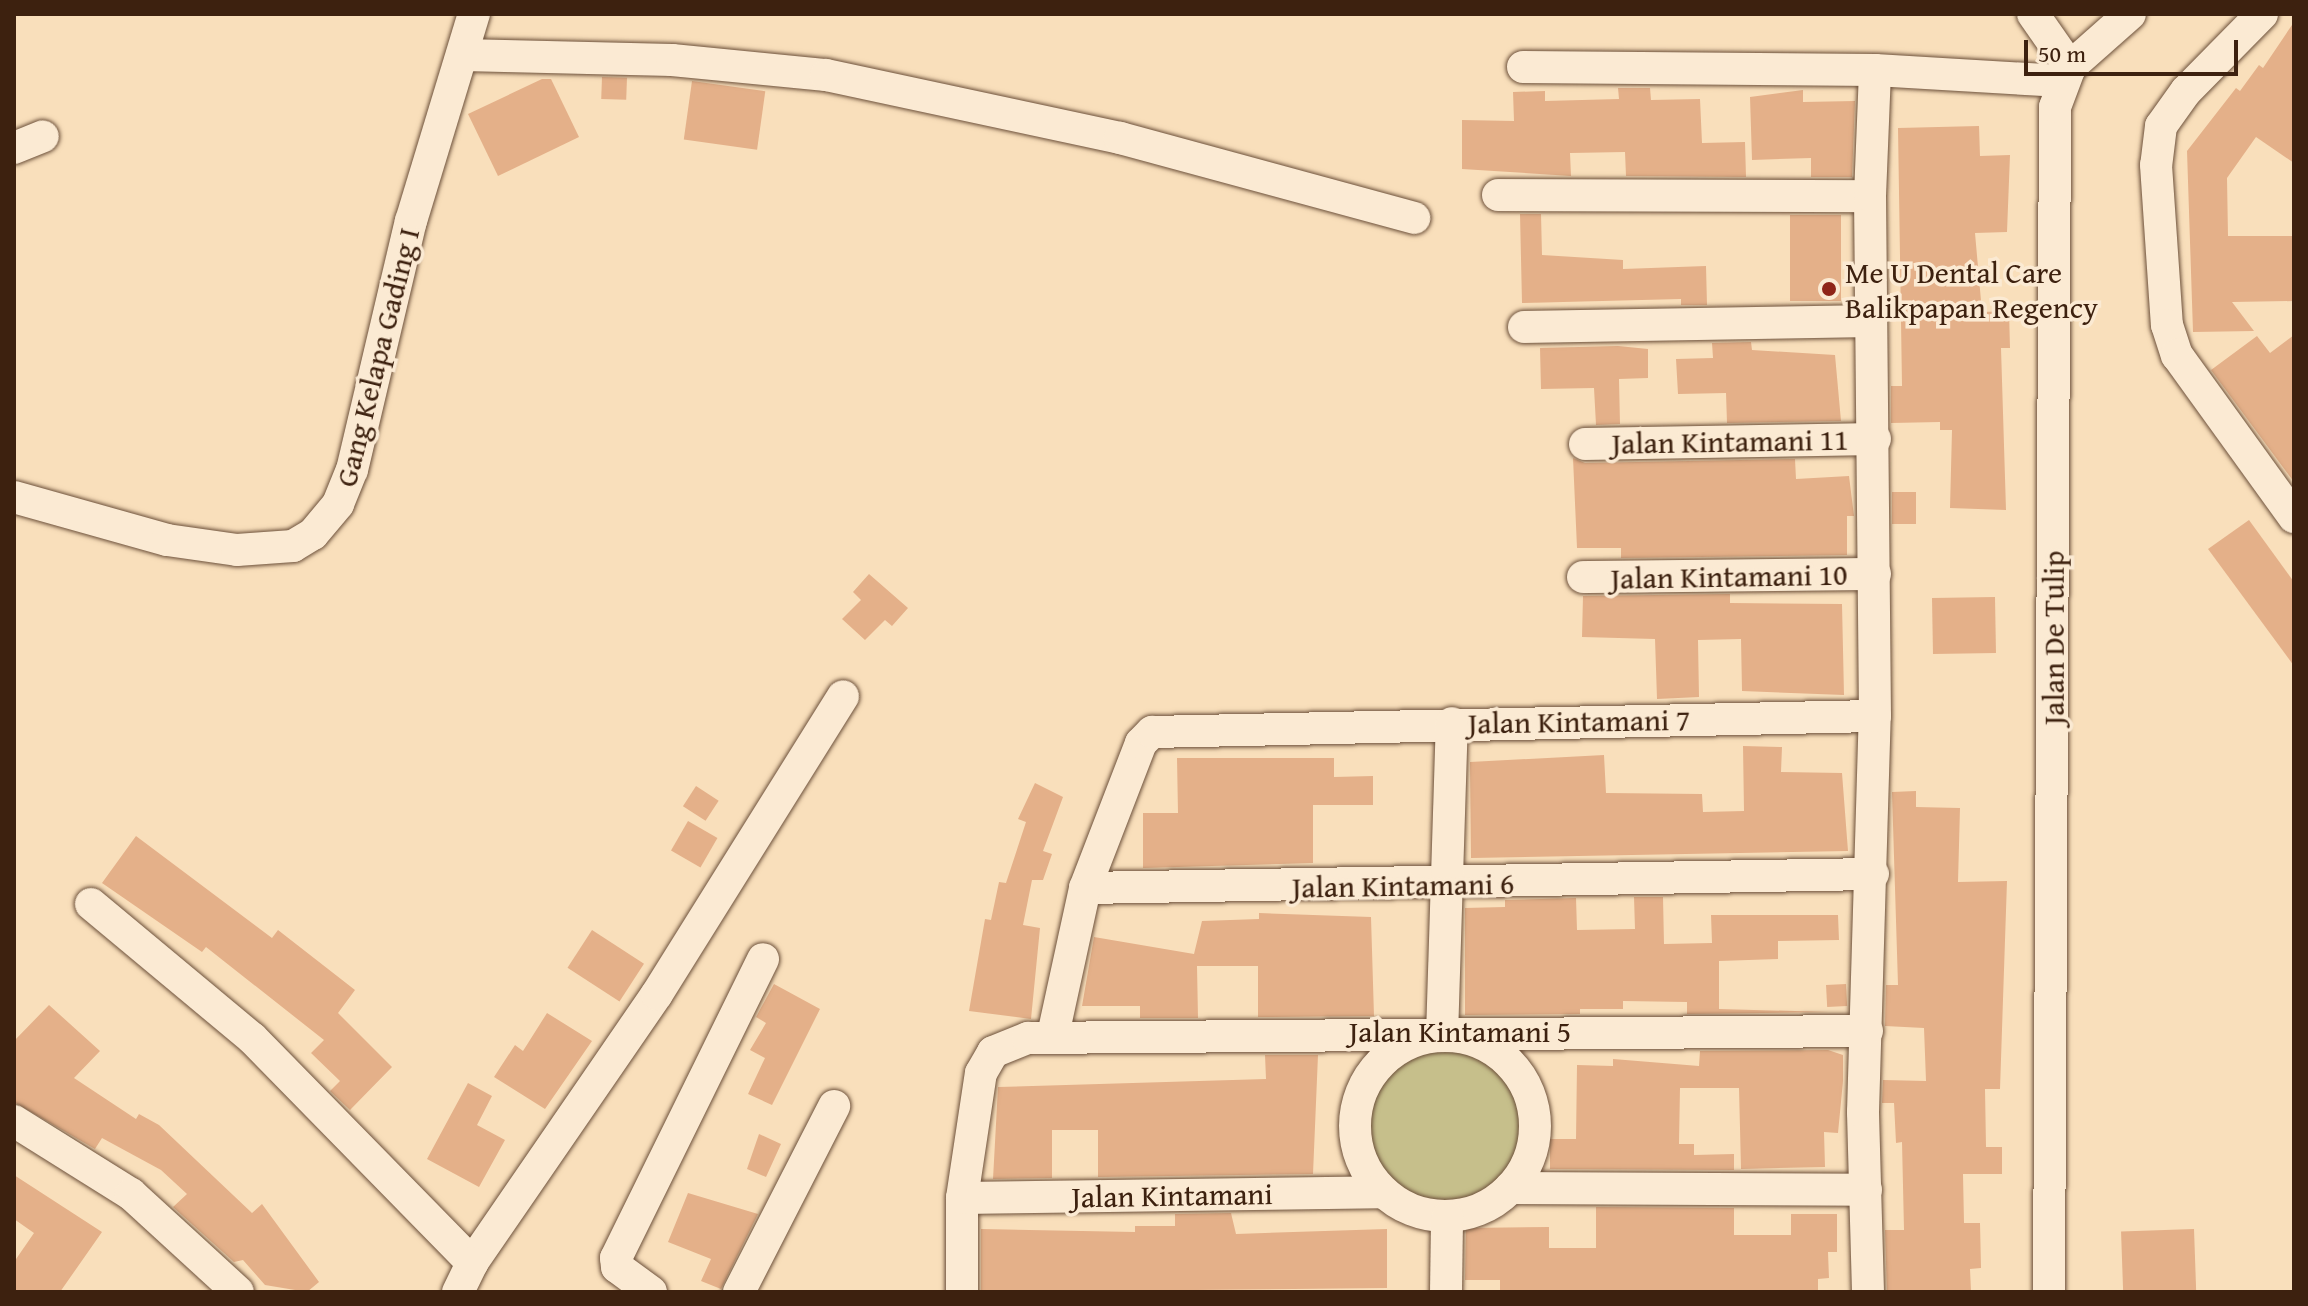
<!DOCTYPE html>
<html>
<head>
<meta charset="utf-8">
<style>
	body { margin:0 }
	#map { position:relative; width:2308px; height:1306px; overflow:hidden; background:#f9dfbb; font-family:"Gentium Book Plus",serif }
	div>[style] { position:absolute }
	.green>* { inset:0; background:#c6bf8b }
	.round { border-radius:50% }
	.building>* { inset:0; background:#e4b089; transform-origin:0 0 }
	.roads { filter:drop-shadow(0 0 2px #6c503a) drop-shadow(0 0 2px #6c503a) }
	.minor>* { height:32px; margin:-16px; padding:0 16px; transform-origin:16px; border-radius:16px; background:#fbead3 }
	.minor>.ring { margin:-16px; padding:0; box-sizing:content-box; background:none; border:32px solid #fbead3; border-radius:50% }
	.dots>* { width:22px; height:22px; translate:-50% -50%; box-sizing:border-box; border:4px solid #fbead3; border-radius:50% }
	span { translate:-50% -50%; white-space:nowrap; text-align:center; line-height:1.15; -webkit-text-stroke:7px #fbead3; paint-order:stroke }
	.poi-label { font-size:30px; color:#3d210f }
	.left { translate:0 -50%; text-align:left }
	.street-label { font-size:30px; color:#3d210f }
	.frame { position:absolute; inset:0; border:16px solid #3d210f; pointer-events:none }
	.scale { position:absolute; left:2024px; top:40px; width:214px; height:36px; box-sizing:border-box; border:4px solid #3d210f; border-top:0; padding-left:10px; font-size:24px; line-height:28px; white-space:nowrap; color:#3d210f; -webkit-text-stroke:6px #fbead3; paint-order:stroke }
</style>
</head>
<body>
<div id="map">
	<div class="green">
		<div class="round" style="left:1364px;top:1045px;width:160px;height:160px"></div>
	</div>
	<div class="building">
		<div style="clip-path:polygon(2294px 22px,2294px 163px,2256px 137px,2227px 178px,2228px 236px,2294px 236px,2294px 301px,2232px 302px,2254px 331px,2193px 332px,2187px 151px,2236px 88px,2240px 91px,2259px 65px,2263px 68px)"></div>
		<div style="left:602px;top:77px;width:25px;height:22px;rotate:2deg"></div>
		<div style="clip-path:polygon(542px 79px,551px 79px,579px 137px,498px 176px,468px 114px)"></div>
		<div style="left:692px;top:81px;width:74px;height:59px;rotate:8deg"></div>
		<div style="clip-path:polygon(1618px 88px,1650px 88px,1651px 100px,1700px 99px,1702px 143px,1745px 142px,1746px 177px,1626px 176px,1625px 152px,1570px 153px,1571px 176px,1462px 169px,1462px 120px,1514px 121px,1513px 92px,1545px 91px,1545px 101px,1619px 99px)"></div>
		<div style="clip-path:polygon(1803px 90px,1803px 102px,1855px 101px,1852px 177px,1811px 177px,1811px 158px,1752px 160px,1750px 97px)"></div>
		<div style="clip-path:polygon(1979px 126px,1980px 156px,2010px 155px,2007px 232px,1975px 233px,1982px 312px,2009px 311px,2010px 348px,2001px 348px,2006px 510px,1950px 508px,1952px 430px,1940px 430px,1940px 422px,1891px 423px,1891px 386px,1902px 386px,1898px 128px)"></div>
		<div style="clip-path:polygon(1520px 214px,1541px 214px,1542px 255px,1623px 260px,1623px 269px,1706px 266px,1707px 305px,1681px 305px,1681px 299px,1522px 303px)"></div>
		<div style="left:1790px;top:215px;width:51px;height:86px"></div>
		<div style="clip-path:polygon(2294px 335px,2294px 482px,2211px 370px,2257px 336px,2270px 353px)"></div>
		<div style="clip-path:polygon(1751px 342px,1752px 350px,1835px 355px,1841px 421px,1727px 423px,1726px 393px,1678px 394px,1676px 359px,1713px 358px,1712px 343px)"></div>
		<div style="clip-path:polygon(1618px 346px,1648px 349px,1648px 378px,1619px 379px,1620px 424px,1596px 425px,1594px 388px,1541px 389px,1540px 348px)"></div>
		<div style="clip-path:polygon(1573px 458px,1585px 463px,1795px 459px,1796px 479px,1849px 476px,1854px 516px,1847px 516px,1847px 555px,1621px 558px,1621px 548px,1577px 548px)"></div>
		<div style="left:1892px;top:492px;width:24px;height:32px"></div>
		<div style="clip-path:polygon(2249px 520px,2294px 582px,2294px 666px,2208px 549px)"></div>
		<div style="clip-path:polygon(869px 574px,908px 608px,892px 626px,885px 620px,865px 640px,842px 619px,861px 600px,853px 592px)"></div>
		<div style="clip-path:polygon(1730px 594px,1730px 603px,1842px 604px,1844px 695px,1742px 691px,1741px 639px,1698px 640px,1699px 697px,1657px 699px,1655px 639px,1582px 637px,1583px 596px)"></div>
		<div style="left:1995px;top:597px;width:56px;height:63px;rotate:89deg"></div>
		<div style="clip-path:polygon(1743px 746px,1782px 747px,1781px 772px,1842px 773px,1848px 851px,1471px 858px,1470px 762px,1604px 755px,1606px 793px,1702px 794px,1703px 812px,1744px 811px)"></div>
		<div style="clip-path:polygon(1177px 758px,1334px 758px,1334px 777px,1373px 776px,1373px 805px,1313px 805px,1313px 863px,1143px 868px,1143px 813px,1178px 813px)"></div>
		<div style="clip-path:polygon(1035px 783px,1063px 797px,1043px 851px,1052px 854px,1043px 880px,1032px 880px,1023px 925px,1040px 928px,1031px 1019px,969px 1011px,985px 919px,991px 920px,999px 882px,1006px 883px,1026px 822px,1018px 819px)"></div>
		<div style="left:696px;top:786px;width:27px;height:24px;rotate:33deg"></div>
		<div style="clip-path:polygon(1916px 791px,1916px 807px,1960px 808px,1958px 882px,2007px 881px,2000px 1089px,1985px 1089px,1986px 1147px,2002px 1147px,2002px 1174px,1963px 1174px,1964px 1223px,1980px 1223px,1981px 1268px,1970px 1269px,1971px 1292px,1887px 1292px,1885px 1230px,1904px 1230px,1902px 1142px,1896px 1143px,1894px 1103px,1882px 1103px,1883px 1080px,1926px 1081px,1924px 1028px,1885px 1026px,1886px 985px,1898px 985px,1892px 792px)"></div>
		<div style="left:688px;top:821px;width:34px;height:34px;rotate:30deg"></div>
		<div style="clip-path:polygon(136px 836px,272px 938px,278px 930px,355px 990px,338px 1013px,392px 1067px,350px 1110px,330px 1091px,340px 1081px,311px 1053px,324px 1040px,206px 947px,202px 952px,102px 883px)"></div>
		<div style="clip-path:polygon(1634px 897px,1663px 897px,1664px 944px,1712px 943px,1711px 915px,1838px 915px,1839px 940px,1778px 941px,1778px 959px,1719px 961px,1719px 1009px,1829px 1012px,1687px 1014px,1687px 1002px,1623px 1001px,1623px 1009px,1580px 1009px,1580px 1014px,1465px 1015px,1465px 908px,1505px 907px,1505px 900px,1576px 898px,1577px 930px,1635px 929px)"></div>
		<div style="clip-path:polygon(1259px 913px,1371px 917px,1374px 1016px,1258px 1017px,1258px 966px,1197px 966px,1198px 1018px,1140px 1018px,1140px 1006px,1082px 1006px,1094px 937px,1194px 954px,1202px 921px,1259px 919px)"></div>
		<div style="left:592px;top:930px;width:62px;height:45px;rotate:33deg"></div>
		<div style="clip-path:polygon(774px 984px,820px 1009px,772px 1105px,748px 1094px,765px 1058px,750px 1050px,766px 1023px,756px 1017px)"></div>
		<div style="left:1846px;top:984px;width:22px;height:20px;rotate:87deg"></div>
		<div style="clip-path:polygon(49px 1005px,100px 1051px,74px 1078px,136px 1119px,139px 1114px,159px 1125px,252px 1213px,262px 1204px,319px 1282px,307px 1292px,265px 1285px,243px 1260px,234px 1262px,173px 1207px,187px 1194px,161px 1170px,102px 1138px,95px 1149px,14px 1102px,14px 1041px)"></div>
		<div style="clip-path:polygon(547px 1013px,592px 1041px,545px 1109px,494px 1077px,515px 1045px,523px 1051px)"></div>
		<div style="clip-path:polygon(1828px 1050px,1843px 1055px,1843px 1081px,1838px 1133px,1824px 1132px,1825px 1167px,1741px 1169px,1739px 1088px,1680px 1088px,1679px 1144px,1694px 1144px,1694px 1155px,1734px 1154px,1734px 1170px,1550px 1169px,1550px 1139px,1576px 1139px,1577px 1065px,1613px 1066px,1613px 1059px,1699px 1066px,1700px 1051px)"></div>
		<div style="clip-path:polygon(1265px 1055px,1318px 1055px,1313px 1174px,1098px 1177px,1098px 1130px,1052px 1130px,1052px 1178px,993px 1179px,998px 1087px,1266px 1079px)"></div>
		<div style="clip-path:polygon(468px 1083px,492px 1096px,477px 1125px,505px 1140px,479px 1187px,427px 1159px)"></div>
		<div style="clip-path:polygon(759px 1134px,781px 1144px,766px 1177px,747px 1169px)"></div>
		<div style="clip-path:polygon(14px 1175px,102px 1232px,60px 1292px,14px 1292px,14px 1262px,34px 1233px,14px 1219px)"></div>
		<div style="clip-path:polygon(688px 1193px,758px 1214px,721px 1289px,701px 1281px,711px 1259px,668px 1242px)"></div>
		<div style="clip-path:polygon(1596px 1207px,1734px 1208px,1734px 1235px,1791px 1235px,1791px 1214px,1837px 1214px,1837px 1252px,1828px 1252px,1829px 1278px,1818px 1279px,1818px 1292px,1500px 1292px,1500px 1280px,1465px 1280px,1466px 1228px,1549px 1227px,1549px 1248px,1596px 1248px)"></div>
		<div style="clip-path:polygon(1231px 1213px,1236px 1234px,1387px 1229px,1387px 1288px,981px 1292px,981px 1229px,1135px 1232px,1135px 1226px,1175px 1226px,1175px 1214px)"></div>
		<div style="left:2194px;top:1229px;width:63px;height:73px;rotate:88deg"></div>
	</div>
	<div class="roads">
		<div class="minor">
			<div style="left:2033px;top:14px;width:65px;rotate:55.1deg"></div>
			<div style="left:2262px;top:14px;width:108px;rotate:134.6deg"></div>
			<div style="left:2186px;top:91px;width:43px;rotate:125.5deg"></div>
			<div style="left:2161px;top:126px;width:39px;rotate:97deg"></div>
			<div style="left:2156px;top:165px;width:160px;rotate:86.1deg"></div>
			<div style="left:2167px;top:325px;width:32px;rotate:72deg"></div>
			<div style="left:2177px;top:355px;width:200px;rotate:54.2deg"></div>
			<div style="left:463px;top:55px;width:209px;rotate:1.4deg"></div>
			<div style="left:672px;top:60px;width:155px;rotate:5.6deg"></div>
			<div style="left:826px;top:75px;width:301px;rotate:12.1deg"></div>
			<div style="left:1120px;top:138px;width:305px;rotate:15.2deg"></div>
			<div style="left:1523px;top:67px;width:352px;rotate:0.5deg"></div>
			<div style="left:1875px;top:70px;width:187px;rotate:3.4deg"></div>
			<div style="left:14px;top:148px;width:31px;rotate:-22deg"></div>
			<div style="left:1498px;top:195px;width:372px;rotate:0.2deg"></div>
			<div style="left:1524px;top:327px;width:347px;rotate:-1deg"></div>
			<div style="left:1585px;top:444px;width:290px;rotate:-1deg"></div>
			<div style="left:14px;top:497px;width:159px;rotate:15.7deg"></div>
			<div style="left:167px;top:540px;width:71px;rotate:8.1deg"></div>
			<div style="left:237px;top:550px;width:56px;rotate:-4.1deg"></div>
			<div style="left:293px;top:546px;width:23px;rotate:-31deg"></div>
			<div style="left:313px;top:534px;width:39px;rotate:-50deg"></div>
			<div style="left:338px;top:504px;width:37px;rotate:-68deg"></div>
			<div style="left:352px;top:470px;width:256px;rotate:-76.7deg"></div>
			<div style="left:411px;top:221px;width:216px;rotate:-73.1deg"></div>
			<div style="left:1583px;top:577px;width:292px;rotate:-0.6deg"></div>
			<div style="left:1085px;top:888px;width:788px;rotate:-1.02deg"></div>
			<div style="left:91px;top:904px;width:209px;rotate:39.8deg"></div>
			<div style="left:252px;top:1038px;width:315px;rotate:45.6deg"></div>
			<div style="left:472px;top:1263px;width:326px;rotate:-55.5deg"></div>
			<div style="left:657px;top:994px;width:351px;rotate:-58deg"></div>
			<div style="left:1053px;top:1035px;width:150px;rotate:-77.7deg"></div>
			<div style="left:1085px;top:888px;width:155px;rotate:-68.9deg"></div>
			<div style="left:1141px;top:743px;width:16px;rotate:-45deg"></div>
			<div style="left:1152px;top:732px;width:723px;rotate:-1.27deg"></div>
			<div style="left:1442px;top:1036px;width:313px;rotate:-88.2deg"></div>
			<div class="ring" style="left:1355px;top:1036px;width:148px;height:148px"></div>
			<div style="left:14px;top:1121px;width:138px;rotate:32deg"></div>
			<div style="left:131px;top:1194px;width:145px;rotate:42.5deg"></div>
			<div style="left:1510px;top:1188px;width:356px;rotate:0.3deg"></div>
			<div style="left:962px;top:1198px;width:420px;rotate:-0.8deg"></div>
			<div style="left:458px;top:1292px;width:32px;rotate:-64deg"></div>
			<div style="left:651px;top:1292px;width:42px;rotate:-143.7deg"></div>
			<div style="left:617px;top:1267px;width:9px;rotate:-96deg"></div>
			<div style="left:616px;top:1258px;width:333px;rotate:-63.8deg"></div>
			<div style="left:739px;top:1292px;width:209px;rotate:-62.9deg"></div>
			<div style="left:962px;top:1292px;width:94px;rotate:-90deg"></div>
			<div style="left:962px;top:1198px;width:126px;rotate:-81.4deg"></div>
			<div style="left:981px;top:1073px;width:24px;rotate:-60deg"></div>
			<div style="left:993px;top:1052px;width:38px;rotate:-22deg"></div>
			<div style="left:1028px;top:1038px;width:839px;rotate:-0.48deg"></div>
			<div style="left:1446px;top:1292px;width:75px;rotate:-89.2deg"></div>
			<div style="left:1868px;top:1292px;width:180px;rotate:-91.6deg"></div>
			<div style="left:1863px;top:1112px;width:396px;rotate:-88.3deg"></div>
			<div style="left:1875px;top:716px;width:520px;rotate:-90.55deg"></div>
			<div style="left:1870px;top:196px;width:126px;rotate:-87.7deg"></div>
			<div style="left:2049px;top:1292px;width:1185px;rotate:-89.71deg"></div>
			<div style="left:2055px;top:107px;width:43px;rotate:-69.4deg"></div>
			<div style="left:2070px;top:67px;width:80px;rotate:-41.5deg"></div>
		</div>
	</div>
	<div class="dots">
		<div style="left:1829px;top:289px;background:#8f2418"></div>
	</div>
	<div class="poi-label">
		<span class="left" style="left:1845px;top:289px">Me U Dental Care<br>Balikpapan Regency</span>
	</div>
	<div class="street-label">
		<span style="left:377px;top:357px;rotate:-76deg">Gang Kelapa Gading I</span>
		<span style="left:1730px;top:441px;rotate:-1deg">Jalan Kintamani 11</span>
		<span style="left:1729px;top:576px;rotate:-1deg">Jalan Kintamani 10</span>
		<span style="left:2053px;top:638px;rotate:-90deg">Jalan De Tulip</span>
		<span style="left:1579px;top:721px;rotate:-1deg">Jalan Kintamani 7</span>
		<span style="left:1403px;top:885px;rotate:-1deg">Jalan Kintamani 6</span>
		<span style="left:1460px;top:1031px">Jalan Kintamani 5</span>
		<span style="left:1172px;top:1195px;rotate:-1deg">Jalan Kintamani</span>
	</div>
	<div class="frame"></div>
	<div class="scale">50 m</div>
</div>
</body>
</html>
